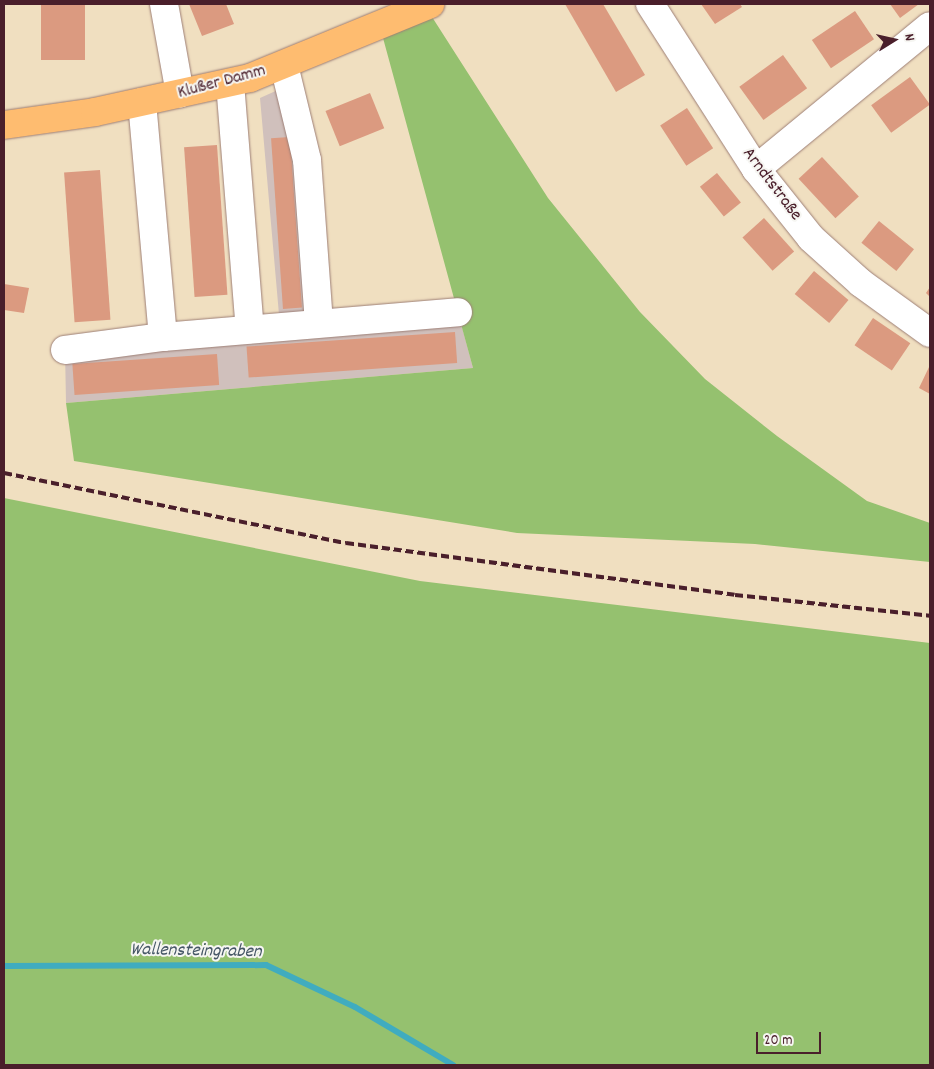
<!DOCTYPE html>
<html>
<head>
<meta charset="utf-8">
<style>
	body { margin:0 }
	#map { position:relative; width:934px; height:1069px; overflow:hidden; background:#f0dfc0; font-family:Dekko,sans-serif }
	div>[style] { position:absolute }
	.industrial>* { inset:0; background:#d0c0bc }
	.green>* { inset:0; background:#95c16f }
	.stream>* { height:6px; margin:-3px; padding:0 3px; transform-origin:3px; border-radius:3px; background:#40acbf }
	.building>* { inset:0; background:#db9a80; transform-origin:0 0 }
	.roads { filter:drop-shadow(0 0 1px #9d7f76) drop-shadow(0 0 1px #9d7f76) }
	.minor>* { height:28px; margin:-14px; padding:0 14px; transform-origin:14px; border-radius:14px; background:#fff }
	.major>* { height:28px; margin:-14px; padding:0 14px; transform-origin:14px; border-radius:14px; background:#febc70 }
	.rail>* { height:4px; margin-top:-2px; transform-origin:0; background:repeating-linear-gradient(90deg,#4a1f2b 0 8px,transparent 0 12px) }
	span { translate:-50% -50%; white-space:nowrap; text-align:center; line-height:1.15; -webkit-text-stroke:4px #f6f6f2; paint-order:stroke }
	.street-label { font-size:18px; color:#4a1f2b }
	.water-label { font-size:19px; color:#465766; font-style:italic }
	.frame { position:absolute; inset:0; border:5px solid #4a1f2b; pointer-events:none }
	.north { position:absolute; left:869px; top:15px; width:50px; height:50px; -webkit-text-stroke:4px #f6f6f2; paint-order:stroke; rotate:80deg; font-size:14px; font-weight:700; line-height:20px; text-align:center; color:#4a1f2b }
	.north::after { content:''; display:block; margin:auto; width:18px; height:22px; background:#4a1f2b; clip-path:polygon(50% 0,100% 100%,50% 72%,0 100%) }
	.scale { position:absolute; left:756px; top:1032px; width:65px; height:22px; box-sizing:border-box; border:2px solid #4a1f2b; border-top:0; padding-left:6px; font-size:15px; line-height:18px; white-space:nowrap; color:#4a1f2b; -webkit-text-stroke:4px #f6f6f2; paint-order:stroke }
</style>
</head>
<body>
<div id="map">
	<div class="industrial">
		<div style="clip-path:polygon(289px 85px,319px 323px,458px 312px,473px 368px,66px 403px,65px 350px,280px 326px,260px 98px)"></div>
	</div>
	<div class="green">
		<div style="clip-path:polygon(425px 6px,548px 198px,640px 312px,705px 379px,777px 436px,867px 501px,930px 523px,930px 562px,755px 544px,517px 533px,74px 461px,66px 403px,473px 368px,380px 27px)"></div>
		<div style="clip-path:polygon(4px 498px,420px 581px,930px 643px,930px 1065px,4px 1065px)"></div>
	</div>
	<div class="stream">
		<div style="left:4px;top:966px;width:262px;rotate:-0.2deg"></div>
		<div style="left:266px;top:965px;width:98px;rotate:25.3deg"></div>
		<div style="left:355px;top:1007px;width:114px;rotate:30.6deg"></div>
	</div>
	<div class="building">
		<div style="left:41px;top:4px;width:44px;height:56px"></div>
		<div style="clip-path:polygon(189px 4px,226px 4px,234px 24px,202px 36px)"></div>
		<div style="clip-path:polygon(565px 4px,603px 4px,645px 75px,616px 92px)"></div>
		<div style="clip-path:polygon(701px 4px,740px 4px,742px 7px,715px 24px)"></div>
		<div style="clip-path:polygon(890px 4px,919px 4px,900px 18px)"></div>
		<div style="left:855px;top:11px;width:34px;height:52px;rotate:56deg"></div>
		<div style="left:783px;top:55px;width:41px;height:54px;rotate:54deg"></div>
		<div style="left:910px;top:77px;width:34px;height:48px;rotate:54deg"></div>
		<div style="left:370px;top:93px;width:38px;height:48px;rotate:68deg"></div>
		<div style="left:687px;top:108px;width:48px;height:32px;rotate:57deg"></div>
		<div style="left:290px;top:137px;width:171px;height:19px;rotate:86deg"></div>
		<div style="left:217px;top:145px;width:150px;height:33px;rotate:86deg"></div>
		<div style="left:822px;top:157px;width:54px;height:32px;rotate:47deg"></div>
		<div style="left:100px;top:170px;width:150px;height:36px;rotate:86deg"></div>
		<div style="left:717px;top:173px;width:38px;height:22px;rotate:51deg"></div>
		<div style="left:764px;top:218px;width:45px;height:29px;rotate:48deg"></div>
		<div style="left:879px;top:221px;width:45px;height:28px;rotate:39deg"></div>
		<div style="left:814px;top:271px;width:45px;height:30px;rotate:40deg"></div>
		<div style="clip-path:polygon(4px 284px,29px 288px,24px 313px,4px 310px)"></div>
		<div style="clip-path:polygon(930px 287px,930px 297px,926px 293px)"></div>
		<div style="left:873px;top:318px;width:45px;height:33px;rotate:34deg"></div>
		<div style="left:455px;top:332px;width:31px;height:209px;rotate:86deg"></div>
		<div style="left:217px;top:354px;width:31px;height:145px;rotate:86deg"></div>
		<div style="clip-path:polygon(930px 365px,930px 394px,919px 388px)"></div>
	</div>
	<div class="roads">
		<div class="minor">
			<div style="left:164px;top:4px;width:91px;rotate:79.9deg"></div>
			<div style="left:650px;top:4px;width:196px;rotate:57.3deg"></div>
			<div style="left:756px;top:169px;width:88px;rotate:51.4deg"></div>
			<div style="left:811px;top:238px;width:67px;rotate:42deg"></div>
			<div style="left:861px;top:283px;width:85px;rotate:35.9deg"></div>
			<div style="left:284px;top:65px;width:98px;rotate:76.4deg"></div>
			<div style="left:307px;top:160px;width:163px;rotate:85.8deg"></div>
			<div style="left:230px;top:83px;width:247px;rotate:85.4deg"></div>
			<div style="left:142px;top:102px;width:236px;rotate:84.9deg"></div>
			<div style="left:756px;top:169px;width:225px;rotate:-39.4deg"></div>
			<div style="left:65px;top:350px;width:99px;rotate:-7.6deg"></div>
			<div style="left:163px;top:337px;width:296px;rotate:-4.8deg"></div>
		</div>
		<div class="major">
			<div style="left:4px;top:125px;width:92px;rotate:-8.1deg"></div>
			<div style="left:95px;top:112px;width:159px;rotate:-12.4deg"></div>
			<div style="left:250px;top:78px;width:195px;rotate:-22.3deg"></div>
		</div>
	</div>
	<div class="rail">
		<div style="left:4px;top:473px;width:349px;rotate:11.6deg"></div>
		<div style="left:346px;top:543px;width:392px;rotate:7.6deg"></div>
		<div style="left:735px;top:595px;width:196px;rotate:6.1deg"></div>
	</div>
	<div class="street-label">
		<span style="left:222px;top:83px;rotate:-15deg">Klußer Damm</span>
		<span style="left:771px;top:185px;rotate:53deg">Arndtstraße</span>
	</div>
	<div class="water-label">
		<span style="left:196px;top:952px;rotate:1deg">Wallensteingraben</span>
	</div>
	<div class="frame"></div>
	<div class="north">N</div>
	<div class="scale">20 m</div>
</div>
</body>
</html>
